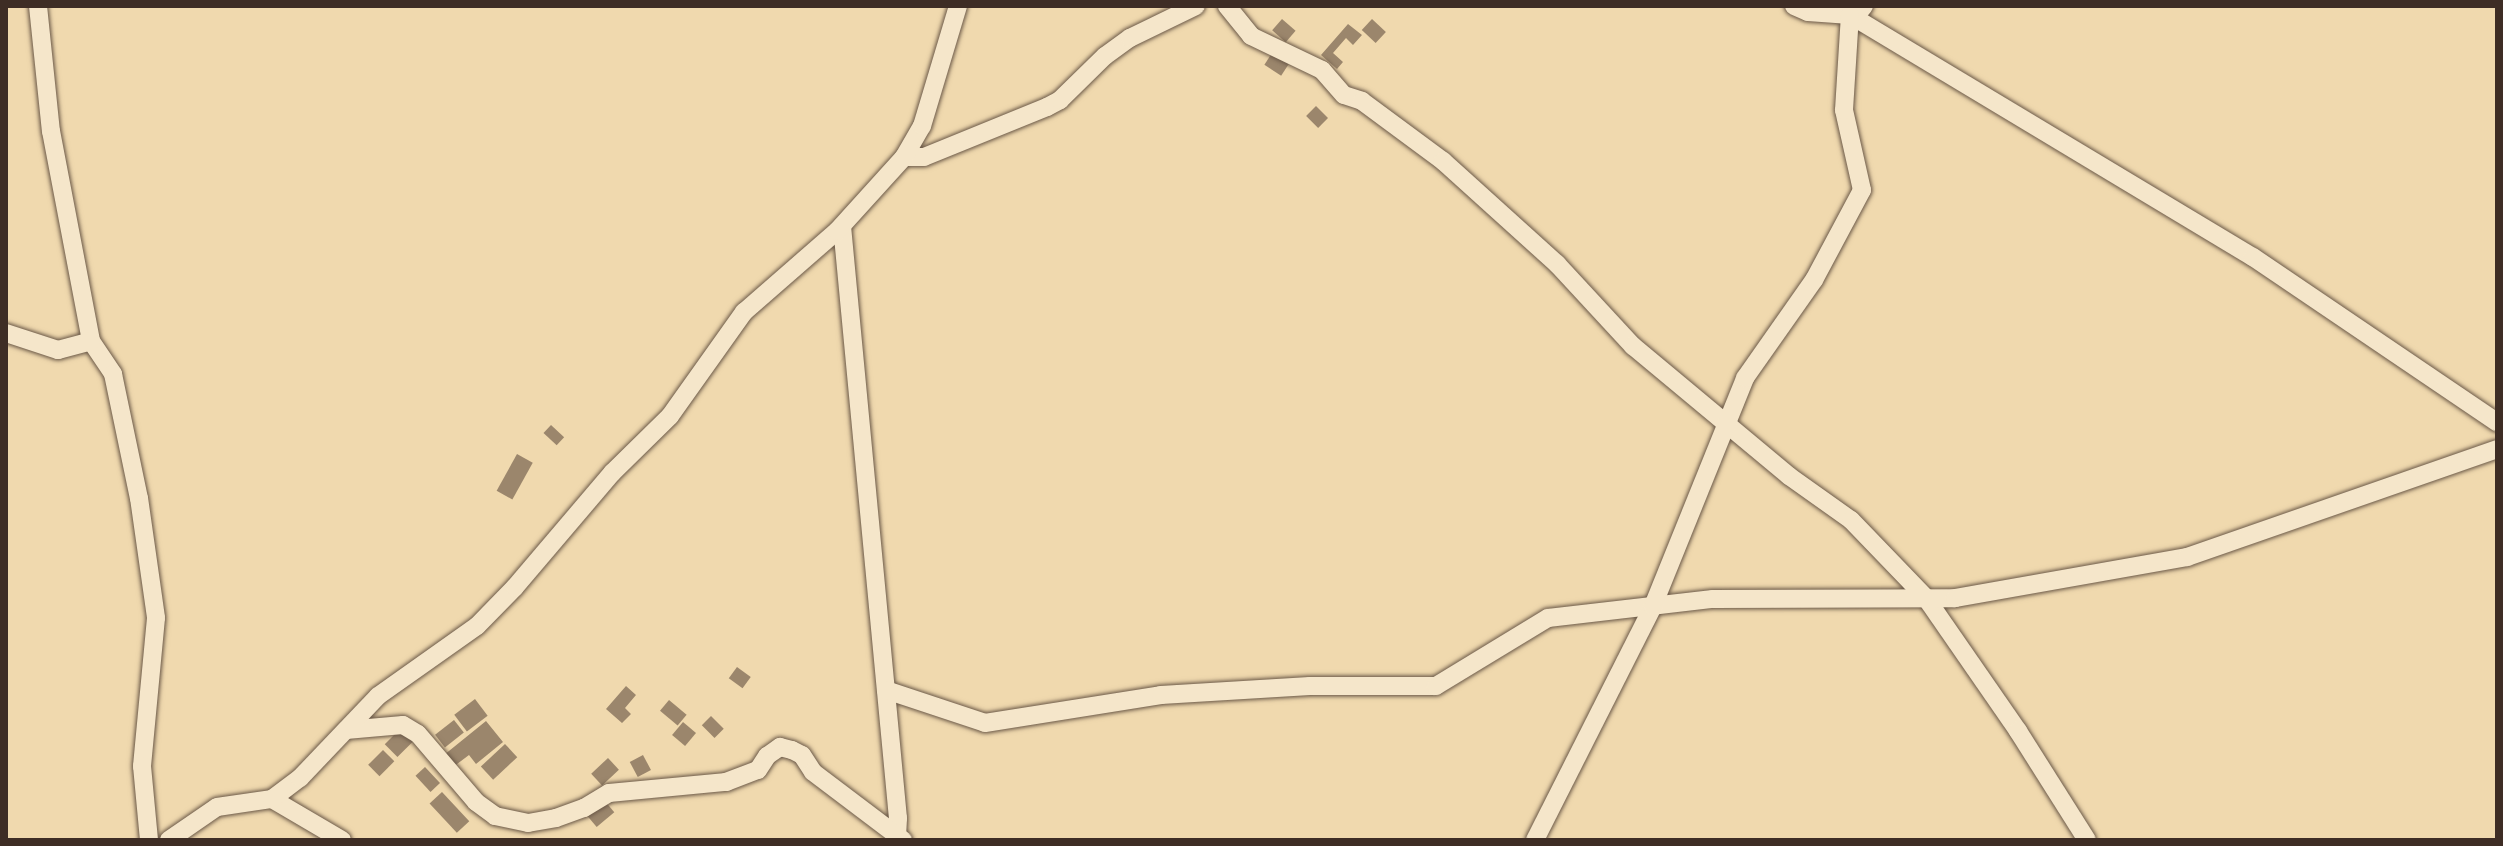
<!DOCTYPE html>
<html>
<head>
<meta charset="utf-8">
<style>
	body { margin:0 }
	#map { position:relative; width:2503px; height:846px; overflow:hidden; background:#f0d9ae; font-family:"Sorts Mill Goudy",serif }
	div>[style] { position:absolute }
	.building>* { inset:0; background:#9b866c; transform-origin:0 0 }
	.roads { filter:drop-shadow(0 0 2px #6a5847) drop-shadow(0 0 2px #6a5847) }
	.minor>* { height:18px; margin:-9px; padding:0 9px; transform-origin:9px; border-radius:9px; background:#f5e6ca }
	span { translate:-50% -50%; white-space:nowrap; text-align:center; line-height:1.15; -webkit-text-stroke:6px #f5e6ca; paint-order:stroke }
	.frame { position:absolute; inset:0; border:8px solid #3e2d25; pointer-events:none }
</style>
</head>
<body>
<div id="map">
	<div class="building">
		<div style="left:1282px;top:19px;width:18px;height:15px;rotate:41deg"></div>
		<div style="left:1372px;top:19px;width:19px;height:15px;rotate:43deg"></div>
		<div style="clip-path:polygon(1348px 24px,1362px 35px,1353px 45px,1346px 38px,1333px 53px,1343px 62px,1337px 69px,1321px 55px)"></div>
		<div style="left:1272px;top:53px;width:20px;height:14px;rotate:33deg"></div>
		<div style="left:1316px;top:106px;width:17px;height:14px;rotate:45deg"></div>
		<div style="left:551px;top:425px;width:18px;height:11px;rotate:43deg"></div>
		<div style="left:517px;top:454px;width:18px;height:42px;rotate:29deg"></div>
		<div style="left:737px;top:667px;width:17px;height:14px;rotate:36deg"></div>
		<div style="clip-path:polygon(626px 686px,636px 695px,625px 708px,631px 714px,622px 723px,606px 709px)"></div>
		<div style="left:475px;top:699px;width:21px;height:26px;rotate:53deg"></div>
		<div style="left:669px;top:700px;width:23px;height:14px;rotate:40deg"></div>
		<div style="left:711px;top:716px;width:18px;height:13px;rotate:45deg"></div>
		<div style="left:454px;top:720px;width:16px;height:24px;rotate:52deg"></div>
		<div style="clip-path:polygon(486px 721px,503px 742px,476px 764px,469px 755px,453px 767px,444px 755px)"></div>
		<div style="left:683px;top:722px;width:17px;height:17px;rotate:40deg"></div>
		<div style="left:401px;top:728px;width:18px;height:23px;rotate:45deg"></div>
		<div style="left:505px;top:744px;width:18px;height:33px;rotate:47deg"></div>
		<div style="left:383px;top:750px;width:16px;height:21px;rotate:45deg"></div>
		<div style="left:643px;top:755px;width:17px;height:15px;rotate:62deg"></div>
		<div style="left:608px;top:758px;width:16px;height:23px;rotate:47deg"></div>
		<div style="left:425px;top:767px;width:22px;height:13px;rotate:47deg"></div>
		<div style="left:442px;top:792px;width:40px;height:17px;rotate:47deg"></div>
		<div style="left:604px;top:800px;width:16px;height:23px;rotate:50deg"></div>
	</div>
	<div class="roads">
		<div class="minor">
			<div style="left:38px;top:6px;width:126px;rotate:84.1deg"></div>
			<div style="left:51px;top:131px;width:214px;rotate:79.2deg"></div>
			<div style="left:91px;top:341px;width:40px;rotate:56deg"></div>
			<div style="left:113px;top:374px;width:127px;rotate:78.2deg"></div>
			<div style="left:139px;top:498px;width:121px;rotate:81.9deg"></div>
			<div style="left:156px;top:618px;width:149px;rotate:95.4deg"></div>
			<div style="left:142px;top:766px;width:74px;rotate:84.6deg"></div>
			<div style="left:1227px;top:6px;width:38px;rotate:51deg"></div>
			<div style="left:1251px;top:36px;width:79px;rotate:25.6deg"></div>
			<div style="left:1322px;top:70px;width:33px;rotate:49deg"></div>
			<div style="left:1344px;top:95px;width:19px;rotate:18deg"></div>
			<div style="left:1362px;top:101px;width:101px;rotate:36.5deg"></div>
			<div style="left:1443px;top:161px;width:154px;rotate:42.1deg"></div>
			<div style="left:1557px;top:264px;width:112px;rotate:47.2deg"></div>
			<div style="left:1633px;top:346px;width:203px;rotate:39.8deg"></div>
			<div style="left:1789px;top:476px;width:76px;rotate:35.4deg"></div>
			<div style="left:1851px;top:520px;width:108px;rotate:46.1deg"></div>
			<div style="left:1926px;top:598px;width:162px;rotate:55.3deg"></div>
			<div style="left:2018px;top:731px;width:129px;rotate:57.7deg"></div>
			<div style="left:1794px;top:6px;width:15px;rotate:23deg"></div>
			<div style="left:1808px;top:12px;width:42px;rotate:4.1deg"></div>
			<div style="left:1850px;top:15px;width:8px;rotate:-14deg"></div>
			<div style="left:1858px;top:13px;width:9px;rotate:-49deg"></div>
			<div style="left:1850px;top:15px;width:470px;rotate:31deg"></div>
			<div style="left:2253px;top:257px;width:295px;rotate:34.1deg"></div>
			<div style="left:904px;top:157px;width:20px"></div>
			<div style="left:924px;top:157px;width:133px;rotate:-22.1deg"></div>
			<div style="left:1047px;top:107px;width:15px;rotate:-28deg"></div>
			<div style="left:1060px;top:100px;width:63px;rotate:-44.4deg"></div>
			<div style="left:1105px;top:56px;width:31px;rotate:-36deg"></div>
			<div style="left:1130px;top:38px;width:73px;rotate:-25.9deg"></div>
			<div style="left:842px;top:226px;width:595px;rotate:84.6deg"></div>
			<div style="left:898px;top:818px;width:22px;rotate:93deg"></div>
			<div style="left:6px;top:333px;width:55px;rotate:18.1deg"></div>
			<div style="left:58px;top:350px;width:34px;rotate:-15deg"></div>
			<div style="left:886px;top:690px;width:104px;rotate:18.4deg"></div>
			<div style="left:985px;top:723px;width:178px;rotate:-9deg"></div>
			<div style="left:1161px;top:695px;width:149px;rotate:-3.5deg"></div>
			<div style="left:1310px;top:686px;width:126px"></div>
			<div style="left:1436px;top:686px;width:131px;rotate:-31.3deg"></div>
			<div style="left:1548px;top:618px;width:166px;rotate:-6.6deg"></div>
			<div style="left:1713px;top:599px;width:242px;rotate:-0.2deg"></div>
			<div style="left:1955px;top:598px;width:236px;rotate:-10deg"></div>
			<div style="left:2187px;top:557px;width:328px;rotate:-19.2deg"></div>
			<div style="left:346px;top:730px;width:57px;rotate:-5deg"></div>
			<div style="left:403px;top:725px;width:17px;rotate:31deg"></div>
			<div style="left:418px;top:734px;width:89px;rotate:49.5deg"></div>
			<div style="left:476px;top:802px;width:24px;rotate:36deg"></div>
			<div style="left:495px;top:816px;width:34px;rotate:12deg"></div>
			<div style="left:528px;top:823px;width:28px;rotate:-10deg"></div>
			<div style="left:556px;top:818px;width:30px;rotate:-20deg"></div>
			<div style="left:584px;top:808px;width:29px;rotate:-31deg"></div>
			<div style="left:609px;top:793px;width:118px;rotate:-5.4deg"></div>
			<div style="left:726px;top:782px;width:34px;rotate:-21deg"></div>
			<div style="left:758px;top:770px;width:17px;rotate:-57deg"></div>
			<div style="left:767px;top:756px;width:16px;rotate:-35deg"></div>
			<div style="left:780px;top:747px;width:12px;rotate:14deg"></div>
			<div style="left:792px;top:750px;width:11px;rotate:27deg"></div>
			<div style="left:802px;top:755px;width:20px;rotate:57deg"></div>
			<div style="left:813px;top:772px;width:113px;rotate:37.1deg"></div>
			<div style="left:272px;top:799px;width:81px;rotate:30.4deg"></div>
			<div style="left:169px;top:840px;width:58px;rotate:-34.5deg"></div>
			<div style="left:217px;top:807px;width:56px;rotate:-8.3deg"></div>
			<div style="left:272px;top:799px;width:35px;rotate:-37deg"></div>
			<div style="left:300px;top:778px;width:113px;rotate:-46.4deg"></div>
			<div style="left:378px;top:696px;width:121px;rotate:-35.3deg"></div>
			<div style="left:477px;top:626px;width:54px;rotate:-45.7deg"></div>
			<div style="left:515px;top:587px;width:150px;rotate:-49.6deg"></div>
			<div style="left:612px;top:473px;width:81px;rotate:-44.5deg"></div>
			<div style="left:670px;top:416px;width:128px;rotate:-54.6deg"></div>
			<div style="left:744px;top:312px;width:123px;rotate:-41.1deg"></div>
			<div style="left:837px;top:231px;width:100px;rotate:-47.8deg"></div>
			<div style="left:904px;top:157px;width:36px;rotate:-60deg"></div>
			<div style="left:922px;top:126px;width:125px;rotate:-73.3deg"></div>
			<div style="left:1535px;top:840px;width:262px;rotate:-63.2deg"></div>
			<div style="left:1653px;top:606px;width:246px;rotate:-68deg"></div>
			<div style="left:1745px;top:378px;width:120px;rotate:-54.9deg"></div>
			<div style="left:1814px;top:280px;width:102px;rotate:-61.9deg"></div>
			<div style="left:1862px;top:190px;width:82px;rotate:-102.7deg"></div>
			<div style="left:1844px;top:110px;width:95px;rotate:-86.4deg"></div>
		</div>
	</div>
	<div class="frame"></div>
</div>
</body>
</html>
